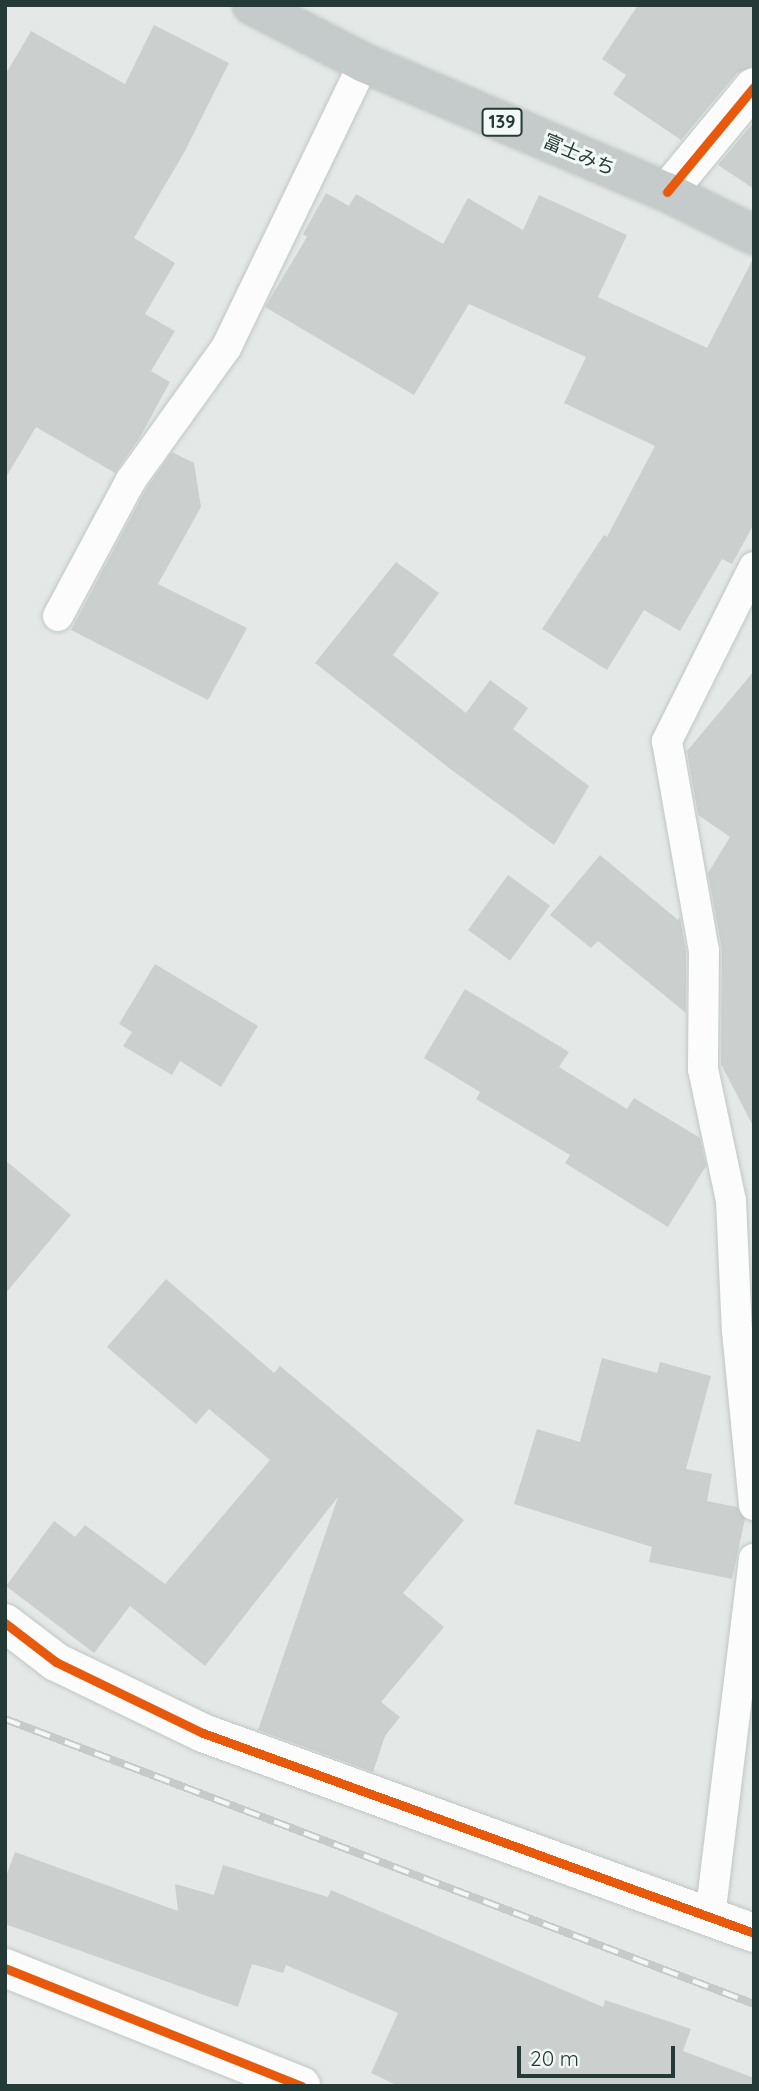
<!DOCTYPE html>
<html>
<head>
<meta charset="utf-8">
<style>
	body { margin:0 }
	#map { position:relative; width:759px; height:2091px; overflow:hidden; background:#e4e9e7; font-family:Quicksand,"Noto Sans JP",sans-serif }
	div>[style] { position:absolute }
	.building>* { inset:0; background:#cbd0ce; transform-origin:0 0 }
	.roads { filter:drop-shadow(0 0 2px #c1c6c4) drop-shadow(0 0 2px #c1c6c4) }
	.service>* { height:30px; margin:-15px; padding:0 15px; transform-origin:15px; border-radius:15px; background:#fbfcfb }
	.minor>* { height:38px; margin:-19px; padding:0 19px; transform-origin:19px; border-radius:19px; background:#fbfcfb }
	.trunk>* { height:38px; margin:-19px; padding:0 19px; transform-origin:19px; border-radius:19px; background:#c4cbca }
	.rail>* { height:8px; margin-top:-4px; transform-origin:0; background:repeating-linear-gradient(90deg,#f2f8f5 0 16px,#c7cac9 0 32px); box-sizing:border-box; border-block:2px solid #c7cac9 }
	.cycleway>* { height:9px; margin:-4.5px; padding:0 4.5px; transform-origin:4.5px; border-radius:4.5px; background:#e8590c }
	span { translate:-50% -50%; white-space:nowrap; text-align:center; line-height:1.15; -webkit-text-stroke:6px #f2f8f5; paint-order:stroke }
	.shield-label span { padding:2px 5px; background:#f2f8f5; border:2px solid; border-radius:5px; -webkit-text-stroke-width:0 }
	.shield-label { font-size:18px; color:#243a36; font-weight:700 }
	.street-label { font-size:19px; color:#243a36 }
	.frame { position:absolute; inset:0; border:7px solid #243a36; pointer-events:none }
	.scale { position:absolute; left:517px; top:2046px; width:158px; height:32px; box-sizing:border-box; border:4px solid #243a36; border-top:0; padding-left:9px; font-size:21px; line-height:24px; white-space:nowrap; color:#243a36; -webkit-text-stroke:5px #f2f8f5; paint-order:stroke }
</style>
</head>
<body>
<div id="map">
	<div class="building">
		<div style="clip-path:polygon(638px 5px,754px 5px,754px 66px,737px 73px,681px 140px,613px 94px,626px 75px,602px 59px)"></div>
		<div style="clip-path:polygon(154px 25px,229px 63px,185px 151px,134px 238px,175px 263px,145px 314px,175px 331px,151px 371px,170px 382px,140px 437px,115px 473px,36px 427px,5px 479px,5px 75px,31px 31px,125px 84px)"></div>
		<div style="clip-path:polygon(754px 122px,754px 189px,718px 165px)"></div>
		<div style="clip-path:polygon(326px 193px,349px 206px,356px 194px,443px 244px,468px 198px,523px 230px,539px 195px,627px 235px,598px 297px,707px 348px,754px 257px,754px 524px,732px 564px,722px 559px,680px 631px,644px 610px,607px 670px,542px 629px,604px 535px,607px 537px,655px 446px,564px 403px,586px 357px,469px 304px,414px 395px,265px 307px,307px 237px,303px 234px)"></div>
		<div style="clip-path:polygon(172px 452px,194px 463px,201px 507px,158px 584px,247px 628px,208px 700px,71px 630px,146px 489px)"></div>
		<div style="clip-path:polygon(396px 562px,439px 593px,393px 655px,466px 713px,490px 680px,528px 708px,513px 729px,589px 786px,554px 845px,449px 768px,315px 663px)"></div>
		<div style="clip-path:polygon(754px 671px,754px 1128px,721px 1064px,722px 950px,708px 873px,730px 837px,698px 815px,687px 751px)"></div>
		<div style="clip-path:polygon(600px 855px,678px 920px,680px 917px,686px 951px,686px 1013px,598px 941px,591px 948px,550px 915px)"></div>
		<div style="left:508px;top:875px;width:52px;height:68px;rotate:36deg"></div>
		<div style="clip-path:polygon(155px 964px,258px 1026px,221px 1087px,180px 1061px,172px 1075px,123px 1046px,132px 1032px,119px 1024px)"></div>
		<div style="clip-path:polygon(465px 989px,569px 1052px,559px 1067px,627px 1109px,634px 1098px,700px 1138px,706px 1166px,668px 1227px,565px 1163px,570px 1155px,476px 1099px,480px 1092px,424px 1058px)"></div>
		<div style="clip-path:polygon(5px 1160px,71px 1215px,5px 1294px)"></div>
		<div style="clip-path:polygon(166px 1279px,274px 1373px,280px 1366px,464px 1520px,403px 1593px,444px 1627px,381px 1702px,400px 1717px,385px 1736px,373px 1772px,258px 1730px,338px 1497px,205px 1666px,130px 1606px,94px 1653px,6px 1586px,54px 1521px,75px 1537px,85px 1525px,165px 1584px,270px 1460px,209px 1409px,196px 1424px,107px 1347px)"></div>
		<div style="clip-path:polygon(602px 1358px,657px 1373px,660px 1362px,711px 1376px,686px 1469px,712px 1474px,707px 1501px,737px 1507px,745px 1519px,732px 1579px,649px 1562px,652px 1547px,514px 1504px,537px 1429px,580px 1442px)"></div>
		<div style="clip-path:polygon(15px 1852px,178px 1911px,175px 1884px,214px 1895px,223px 1865px,328px 1897px,331px 1890px,603px 2007px,605px 2000px,691px 2029px,683px 2051px,754px 2078px,754px 2086px,398px 2086px,371px 2073px,398px 2013px,286px 1965px,283px 1973px,252px 1964px,238px 2007px,5px 1924px,5px 1879px)"></div>
	</div>
	<div class="roads">
		<div class="service">
			<div style="left:754px;top:567px;width:195px;rotate:116.6deg"></div>
			<div style="left:667px;top:741px;width:212px;rotate:80deg"></div>
			<div style="left:704px;top:950px;width:119px;rotate:90.5deg"></div>
			<div style="left:703px;top:1069px;width:135px;rotate:78deg"></div>
			<div style="left:731px;top:1201px;width:130px;rotate:87.4deg"></div>
			<div style="left:737px;top:1331px;width:175px;rotate:84.4deg"></div>
			<div style="left:58px;top:616px;width:154px;rotate:-61.8deg"></div>
			<div style="left:131px;top:480px;width:163px;rotate:-54.3deg"></div>
			<div style="left:226px;top:348px;width:317px;rotate:-64.2deg"></div>
			<div style="left:710px;top:1917px;width:361px;rotate:-83deg"></div>
		</div>
		<div class="minor">
			<div style="left:667px;top:192px;width:136px;rotate:-50.4deg"></div>
			<div style="left:5px;top:1623px;width:64px;rotate:37.4deg"></div>
			<div style="left:56px;top:1662px;width:163px;rotate:25.8deg"></div>
			<div style="left:203px;top:1733px;width:586px;rotate:19.95deg"></div>
			<div style="left:5px;top:1968px;width:319px;rotate:21.7deg"></div>
		</div>
		<div class="trunk">
			<div style="left:252px;top:5px;width:126px;rotate:27.4deg"></div>
			<div style="left:364px;top:63px;width:329px;rotate:23.1deg"></div>
			<div style="left:667px;top:192px;width:97px;rotate:26.3deg"></div>
		</div>
	</div>
	<div class="rail">
		<div style="left:5px;top:1719px;width:801px;rotate:20.83deg"></div>
	</div>
	<div class="cycleway">
		<div style="left:667px;top:192px;width:136px;rotate:-50.4deg"></div>
		<div style="left:5px;top:1623px;width:64px;rotate:37.4deg"></div>
		<div style="left:56px;top:1662px;width:163px;rotate:25.8deg"></div>
		<div style="left:203px;top:1733px;width:586px;rotate:19.95deg"></div>
		<div style="left:5px;top:1968px;width:319px;rotate:21.7deg"></div>
	</div>
	<div class="shield-label">
		<span style="left:502px;top:122px">139</span>
	</div>
	<div class="street-label">
		<span style="left:579px;top:155px;rotate:23deg">富士みち</span>
	</div>
	<div class="frame"></div>
	<div class="scale">20 m</div>
</div>
</body>
</html>
